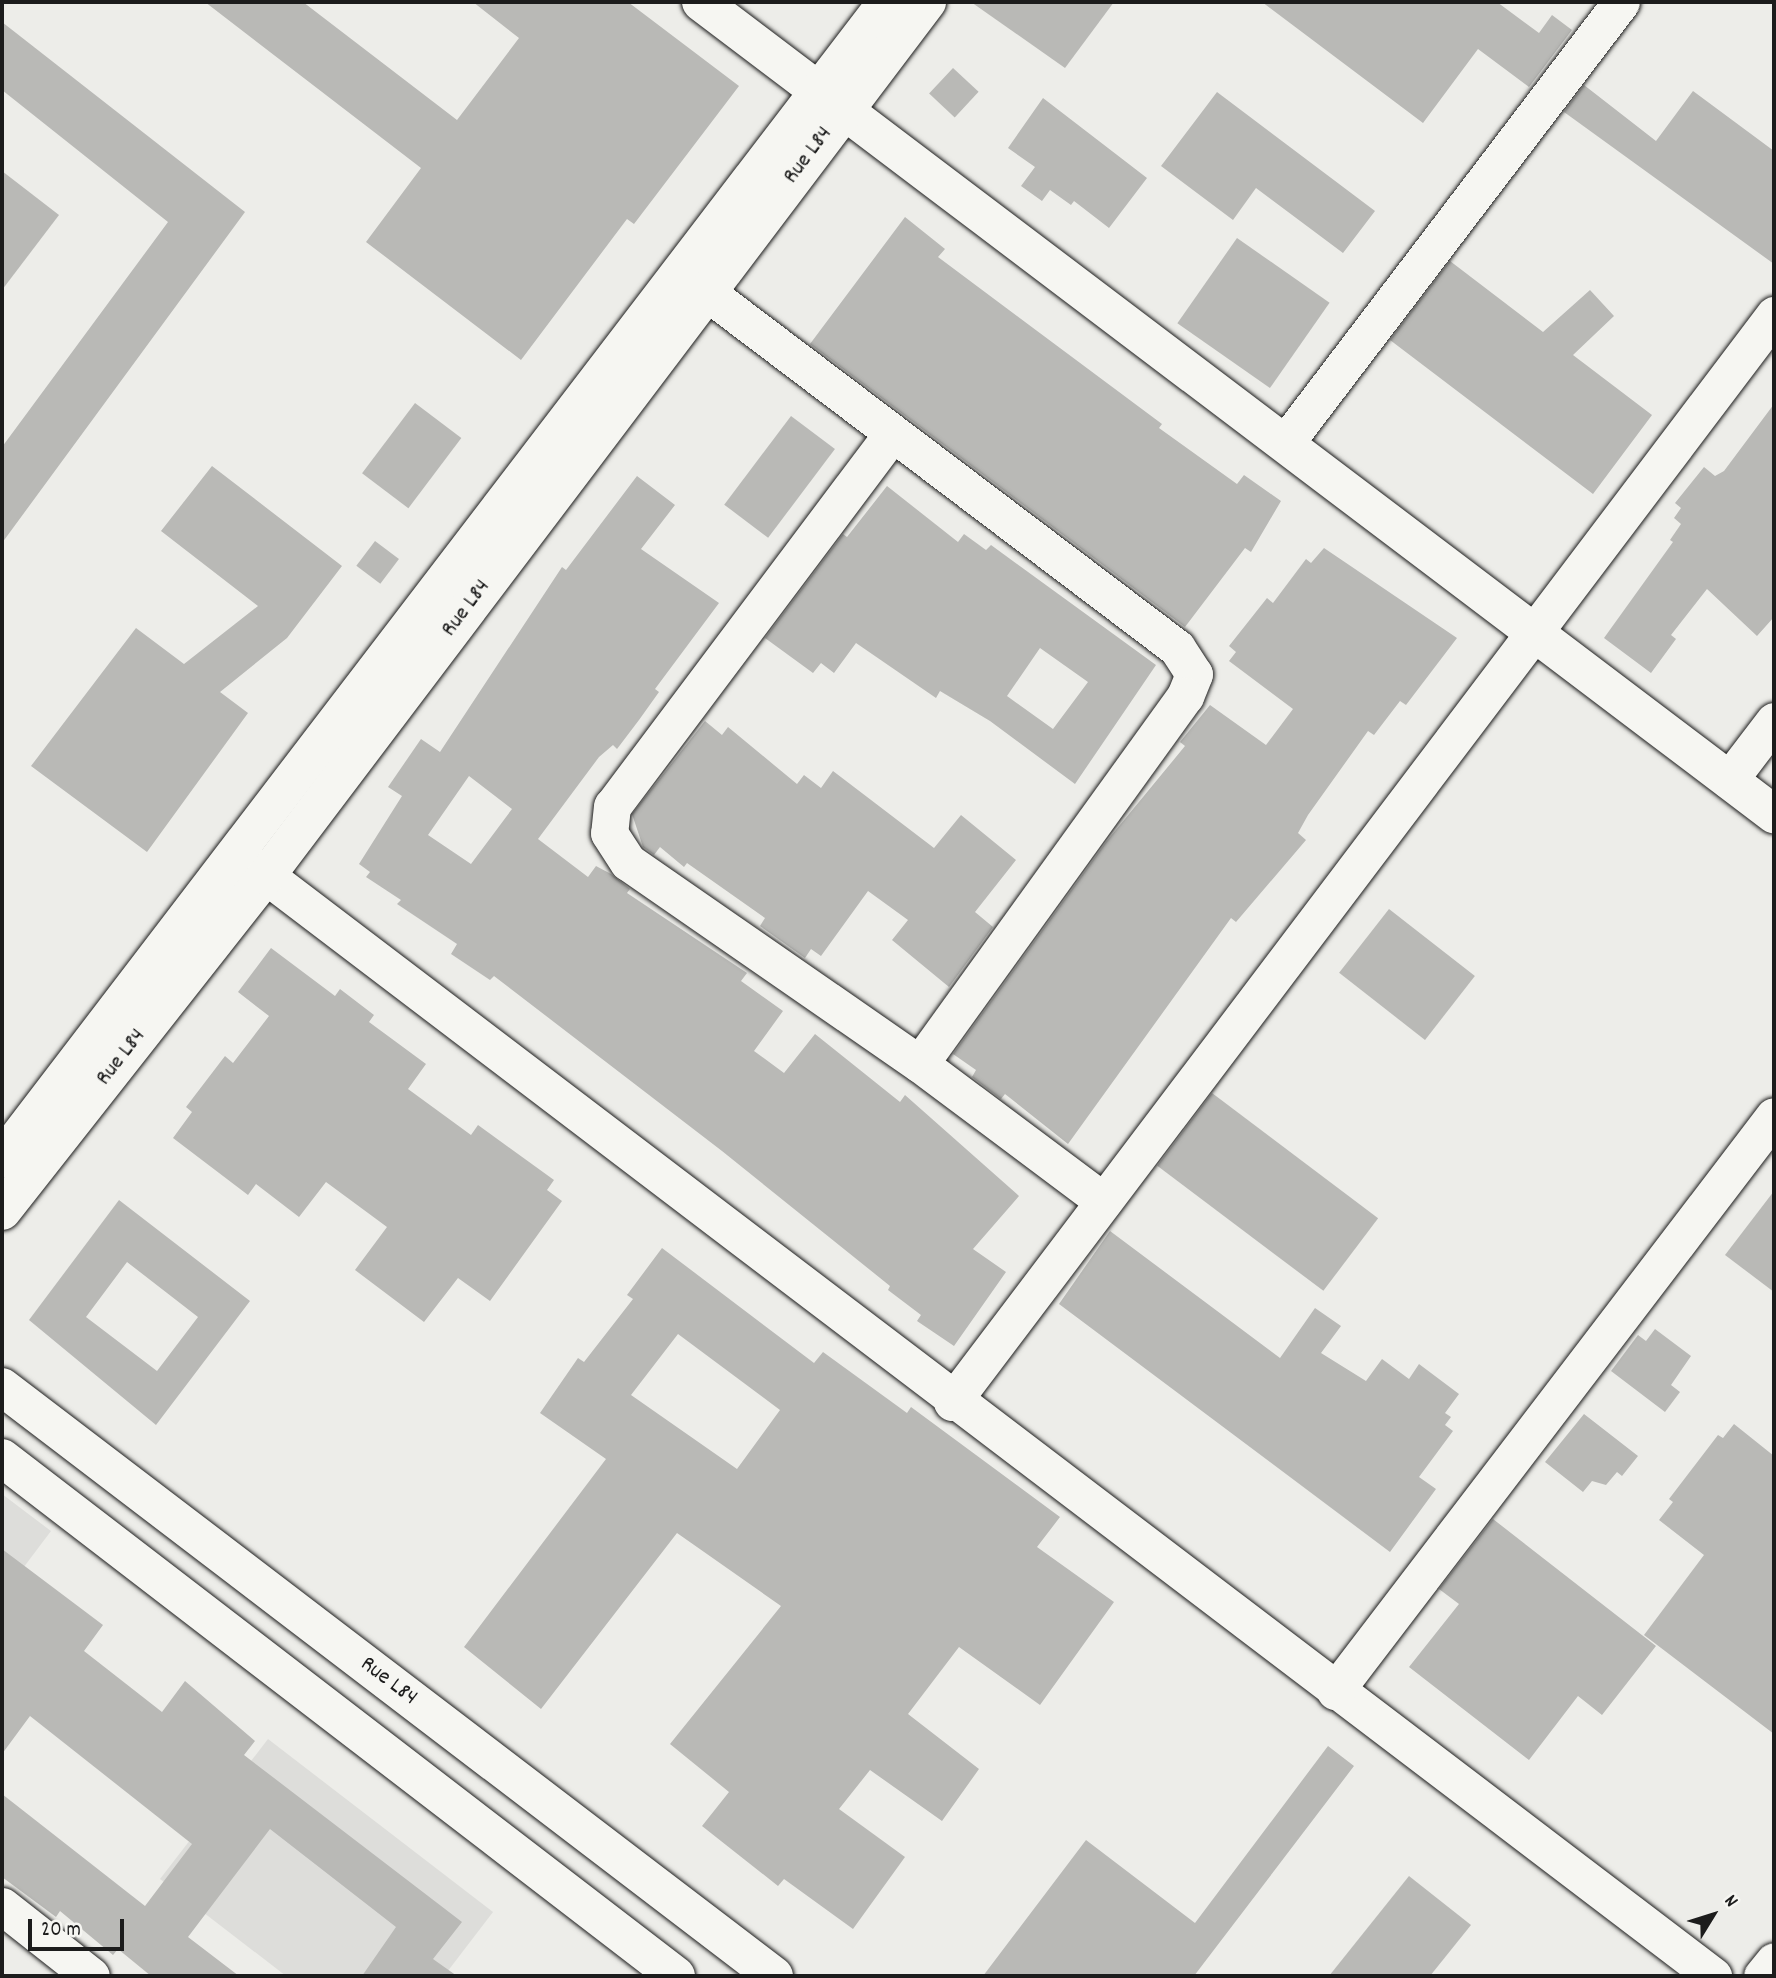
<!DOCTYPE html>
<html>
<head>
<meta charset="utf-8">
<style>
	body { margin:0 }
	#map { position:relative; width:1776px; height:1978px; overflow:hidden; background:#edede9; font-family:Dekko,sans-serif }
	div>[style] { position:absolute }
	.built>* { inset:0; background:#ddddda }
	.building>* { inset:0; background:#b9b9b6; transform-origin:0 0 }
	.roads { filter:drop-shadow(0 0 2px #1c1c1c) drop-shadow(0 0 2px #1c1c1c) }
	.minor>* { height:37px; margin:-18.5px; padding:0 18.5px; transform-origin:18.5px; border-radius:18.5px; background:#f6f6f2 }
	.tertiary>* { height:38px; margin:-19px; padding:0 19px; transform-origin:19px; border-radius:19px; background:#f6f6f2 }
	.secondary>* { height:38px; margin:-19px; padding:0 19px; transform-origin:19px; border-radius:19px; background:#f6f6f2 }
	span { translate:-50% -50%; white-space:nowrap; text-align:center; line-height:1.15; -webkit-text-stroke:5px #f6f6f2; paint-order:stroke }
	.street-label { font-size:23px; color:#1c1c1c }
	.frame { position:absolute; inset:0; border:4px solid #1c1c1c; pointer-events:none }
	.north { position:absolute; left:1678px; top:1880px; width:70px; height:70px; -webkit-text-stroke:5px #f6f6f2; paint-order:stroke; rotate:52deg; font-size:19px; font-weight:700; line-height:28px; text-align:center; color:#1c1c1c }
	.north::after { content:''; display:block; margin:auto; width:24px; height:32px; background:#1c1c1c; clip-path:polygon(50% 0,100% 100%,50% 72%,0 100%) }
	.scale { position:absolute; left:28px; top:1919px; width:96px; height:32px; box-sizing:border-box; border:4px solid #1c1c1c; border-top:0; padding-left:9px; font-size:21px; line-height:24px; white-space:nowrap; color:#1c1c1c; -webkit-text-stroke:5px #f6f6f2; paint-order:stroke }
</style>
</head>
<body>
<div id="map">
	<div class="built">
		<div style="clip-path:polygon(2px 1494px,51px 1531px,2px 1596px)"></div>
		<div style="clip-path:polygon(268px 1739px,493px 1912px,444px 1976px,286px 1976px,160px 1879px)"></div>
	</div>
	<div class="building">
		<div style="clip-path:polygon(205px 2px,303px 2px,457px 120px,519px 38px,473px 2px,628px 2px,739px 86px,634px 224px,627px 219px,521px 360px,366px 242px,421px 168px)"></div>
		<div style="clip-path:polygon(971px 2px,1114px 2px,1065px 68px)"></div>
		<div style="clip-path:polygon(1262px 2px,1497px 2px,1539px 33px,1552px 15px,1572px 30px,1529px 87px,1478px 49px,1423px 123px)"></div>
		<div style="clip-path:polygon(2px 22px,245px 212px,2px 543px,2px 447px,168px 222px,2px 90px)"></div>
		<div style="left:953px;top:68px;width:35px;height:35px;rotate:43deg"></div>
		<div style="clip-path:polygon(1584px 85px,1656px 141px,1693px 91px,1774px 151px,1774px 264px,1564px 112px)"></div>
		<div style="clip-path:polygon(1217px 92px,1375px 211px,1343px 253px,1256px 188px,1233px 220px,1161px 166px)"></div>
		<div style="clip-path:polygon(1043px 98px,1147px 178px,1109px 228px,1074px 201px,1071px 205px,1050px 190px,1042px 201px,1021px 186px,1035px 167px,1008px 148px)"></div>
		<div style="clip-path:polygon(2px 171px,59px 215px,2px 290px)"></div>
		<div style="clip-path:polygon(905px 217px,945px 249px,938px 257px,1162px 424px,1159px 428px,1237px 484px,1244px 475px,1281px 501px,1251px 552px,1245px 548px,1185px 627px,810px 344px)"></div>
		<div style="left:1237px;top:238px;width:113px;height:104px;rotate:35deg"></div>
		<div style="clip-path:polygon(1450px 261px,1543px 332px,1590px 290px,1614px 316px,1573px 355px,1652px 415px,1593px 494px,1390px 340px)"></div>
		<div style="left:415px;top:403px;width:58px;height:88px;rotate:37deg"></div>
		<div style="clip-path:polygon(1774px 404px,1774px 617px,1757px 636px,1707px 589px,1671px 635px,1676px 639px,1651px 673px,1604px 638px,1673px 542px,1670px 540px,1681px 524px,1674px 518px,1681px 508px,1675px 503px,1704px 467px,1715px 476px,1724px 471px)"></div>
		<div style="left:791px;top:416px;width:55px;height:111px;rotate:37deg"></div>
		<div style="clip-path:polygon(212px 466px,342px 566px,287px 638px,220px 692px,248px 713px,147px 852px,31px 766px,136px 628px,184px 664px,258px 606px,161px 531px)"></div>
		<div style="clip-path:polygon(evenodd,637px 476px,675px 505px,641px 549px,719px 603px,655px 689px,659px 692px,639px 720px,617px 749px,613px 745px,599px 757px,538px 839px,588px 877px,596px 866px,611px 874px,630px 889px,627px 893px,747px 973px,741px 981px,783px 1011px,754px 1051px,784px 1073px,815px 1034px,900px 1102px,905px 1095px,1019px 1196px,973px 1249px,1006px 1272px,954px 1346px,917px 1321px,921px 1315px,888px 1290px,890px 1286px,722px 1151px,494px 976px,490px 980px,451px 954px,457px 944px,397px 904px,401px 900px,366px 877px,370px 872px,359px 864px,402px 796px,388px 787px,421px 739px,440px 752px,562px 567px,566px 570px,637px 476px,469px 776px,512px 809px,471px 864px,428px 835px,469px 776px)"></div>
		<div style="clip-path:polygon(evenodd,887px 486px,958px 542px,964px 534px,986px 550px,991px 545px,1156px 665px,1075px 784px,990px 721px,940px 691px,936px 698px,856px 643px,834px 673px,821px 663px,813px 673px,765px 638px,843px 534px,847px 537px,887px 486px,1040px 648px,1088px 682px,1053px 729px,1007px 696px,1040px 648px)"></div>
		<div style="left:375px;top:541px;width:30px;height:31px;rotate:37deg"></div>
		<div style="clip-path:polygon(1324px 548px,1457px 638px,1406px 705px,1400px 701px,1374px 735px,1368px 731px,1308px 815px,1298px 833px,1306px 840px,1236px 922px,1231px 918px,1068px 1144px,1005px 1094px,1001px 1099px,972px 1077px,976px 1070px,953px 1054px,1106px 842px,1185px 746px,1180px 742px,1210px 705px,1266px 745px,1293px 709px,1229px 661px,1236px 652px,1229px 646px,1267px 598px,1273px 603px,1306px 559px,1311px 563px)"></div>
		<div style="clip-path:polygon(705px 721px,722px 735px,728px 727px,797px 784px,804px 775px,821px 788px,833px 771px,934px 848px,961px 815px,1016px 860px,975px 912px,993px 927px,949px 987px,892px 940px,908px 920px,868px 891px,821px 956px,811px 949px,805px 958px,760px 926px,765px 918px,687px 863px,684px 867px,660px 847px,654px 855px,643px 847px,632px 814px)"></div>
		<div style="left:1389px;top:909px;width:109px;height:81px;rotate:38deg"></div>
		<div style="clip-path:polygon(271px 948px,335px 996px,340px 989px,374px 1015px,369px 1022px,426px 1064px,408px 1089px,471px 1135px,478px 1125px,554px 1180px,547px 1190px,562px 1201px,490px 1301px,458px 1278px,424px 1322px,355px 1270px,387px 1227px,326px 1182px,299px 1217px,256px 1184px,248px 1195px,173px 1138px,192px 1112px,186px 1107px,225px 1056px,233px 1063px,269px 1016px,238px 992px)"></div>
		<div style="left:1212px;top:1093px;width:208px;height:91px;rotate:37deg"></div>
		<div style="clip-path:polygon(1774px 1191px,1774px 1292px,1725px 1255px)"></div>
		<div style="clip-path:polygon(evenodd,119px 1200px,250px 1301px,156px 1425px,29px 1320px,119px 1200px,127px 1262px,198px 1317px,157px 1371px,86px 1317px,127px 1262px)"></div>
		<div style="clip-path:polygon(1110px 1231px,1280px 1358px,1315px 1308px,1341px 1326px,1321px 1353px,1366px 1381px,1382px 1359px,1409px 1379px,1419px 1364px,1459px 1394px,1445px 1413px,1451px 1417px,1445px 1425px,1453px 1431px,1419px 1477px,1436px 1489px,1390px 1552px,1059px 1304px)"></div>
		<div style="clip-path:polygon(evenodd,662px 1248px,814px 1363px,823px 1352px,907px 1413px,911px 1407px,1060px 1517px,1037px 1547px,1114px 1602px,1040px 1705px,959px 1647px,908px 1714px,979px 1769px,942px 1821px,870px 1770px,839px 1809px,905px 1857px,853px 1929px,784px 1879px,778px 1886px,702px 1826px,729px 1792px,670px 1744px,781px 1606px,677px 1533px,541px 1709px,464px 1647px,606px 1459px,540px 1413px,578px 1358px,584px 1362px,633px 1299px,627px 1295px,662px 1248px,678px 1334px,780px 1410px,737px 1469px,631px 1395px,678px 1334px)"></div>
		<div style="clip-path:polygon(1655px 1329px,1691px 1356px,1671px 1385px,1680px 1392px,1665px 1412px,1611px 1371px,1638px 1335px,1646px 1341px)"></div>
		<div style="clip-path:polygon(1584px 1414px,1638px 1456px,1622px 1476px,1617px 1472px,1606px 1485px,1592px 1481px,1583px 1492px,1545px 1462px)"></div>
		<div style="clip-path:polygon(1734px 1424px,1774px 1456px,1774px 1734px,1644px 1635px,1704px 1555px,1659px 1520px,1673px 1502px,1669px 1499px,1718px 1435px,1723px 1438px)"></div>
		<div style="clip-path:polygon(1493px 1519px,1656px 1646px,1602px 1715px,1578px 1696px,1529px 1760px,1409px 1667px,1459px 1604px,1439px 1589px)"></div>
		<div style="clip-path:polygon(2px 1549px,103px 1625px,84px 1651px,162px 1712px,185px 1681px,255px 1741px,244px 1755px,462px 1922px,433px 1959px,457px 1976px,362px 1976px,396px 1927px,270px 1829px,188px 1937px,239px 1976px,151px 1976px,118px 1949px,113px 1955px,60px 1911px,56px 1917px,2px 1877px,2px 1794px,145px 1906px,192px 1844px,30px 1716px,2px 1754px)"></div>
		<div style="clip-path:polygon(1328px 1746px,1354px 1766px,1194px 1976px,983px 1976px,1086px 1840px,1195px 1923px)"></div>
		<div style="clip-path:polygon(1409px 1876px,1471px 1925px,1430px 1976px,1329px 1976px)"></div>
	</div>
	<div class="roads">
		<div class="minor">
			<div style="left:684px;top:275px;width:618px;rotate:37.11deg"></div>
			<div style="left:1177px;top:648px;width:31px;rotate:57deg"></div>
			<div style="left:1194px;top:674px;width:24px;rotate:112deg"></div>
			<div style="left:1185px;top:696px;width:453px;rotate:125.8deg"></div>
			<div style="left:891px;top:435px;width:464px;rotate:126.9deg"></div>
			<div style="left:612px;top:806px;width:27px;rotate:96deg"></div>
			<div style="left:609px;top:833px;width:35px;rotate:57deg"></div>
			<div style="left:628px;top:862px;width:355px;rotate:34.7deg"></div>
			<div style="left:920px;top:1064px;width:229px;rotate:36.8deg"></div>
			<div style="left:1286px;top:442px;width:553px;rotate:-52.72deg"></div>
			<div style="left:1729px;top:780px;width:74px;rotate:-52.7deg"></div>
			<div style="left:243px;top:858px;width:1847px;rotate:37.25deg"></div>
			<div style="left:952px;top:1402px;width:1363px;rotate:-52.9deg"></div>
			<div style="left:1335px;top:1691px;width:723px;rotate:-52.64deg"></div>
			<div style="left:2px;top:1906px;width:113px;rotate:38.2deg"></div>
			<div style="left:1762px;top:1976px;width:19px;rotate:-51deg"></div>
		</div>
		<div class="tertiary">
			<div style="left:701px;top:2px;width:1346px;rotate:37.12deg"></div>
			<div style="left:2px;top:1159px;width:1457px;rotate:-52.59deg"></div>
			<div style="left:2px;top:1211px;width:427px;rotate:-51.8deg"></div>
			<div style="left:266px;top:876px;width:1096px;rotate:-52.9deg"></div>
		</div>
		<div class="secondary">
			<div style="left:2px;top:1387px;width:971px;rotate:37.34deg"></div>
			<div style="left:2px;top:1458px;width:850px;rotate:37.54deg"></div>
		</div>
	</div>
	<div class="street-label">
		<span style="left:809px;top:156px;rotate:-53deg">Rue L84</span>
		<span style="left:467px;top:609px;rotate:-53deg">Rue L84</span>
		<span style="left:122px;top:1058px;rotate:-52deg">Rue L84</span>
		<span style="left:388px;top:1682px;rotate:37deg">Rue L84</span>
	</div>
	<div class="frame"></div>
	<div class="north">N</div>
	<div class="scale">20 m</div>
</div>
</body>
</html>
